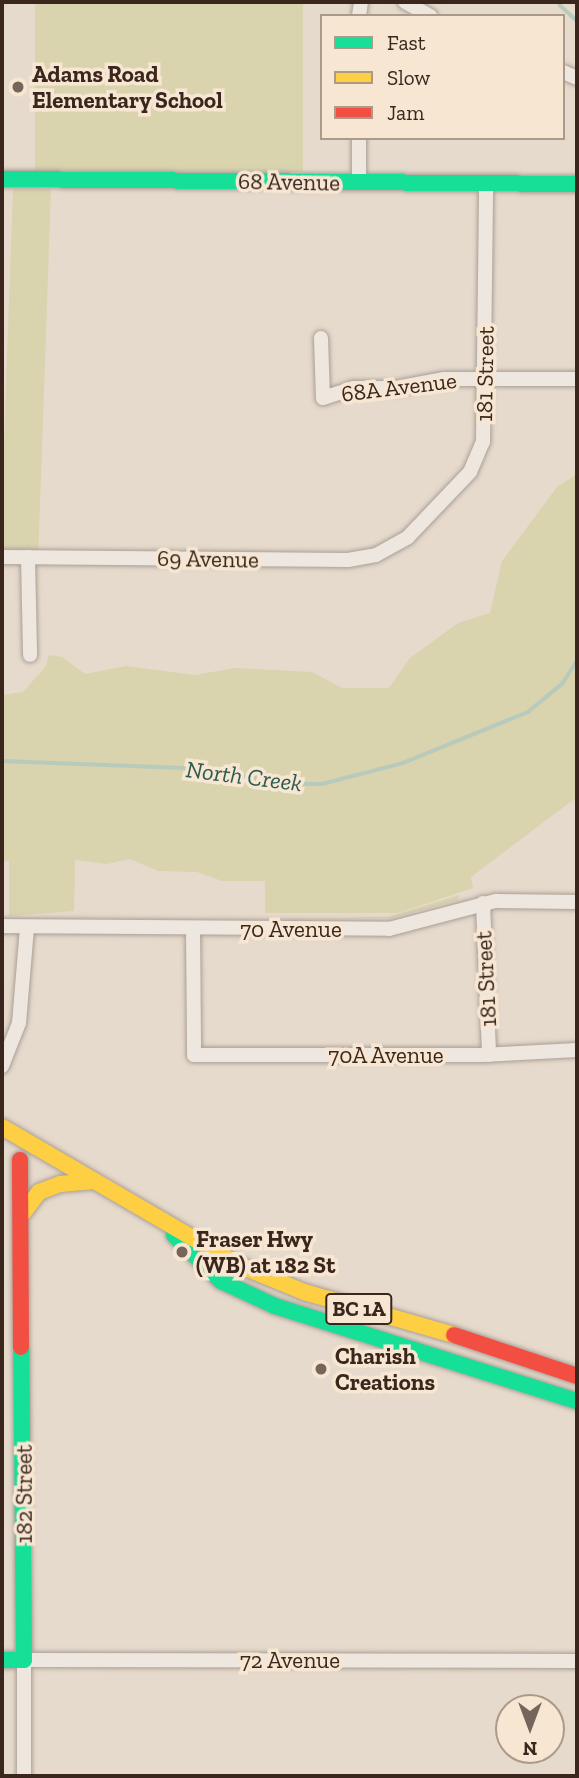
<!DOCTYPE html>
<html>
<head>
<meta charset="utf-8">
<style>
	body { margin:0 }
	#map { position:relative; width:579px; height:1778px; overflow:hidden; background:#e6dacc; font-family:"Zilla Slab",serif }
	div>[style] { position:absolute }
	.green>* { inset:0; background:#d9d3ae; transform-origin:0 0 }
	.stream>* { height:3.5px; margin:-1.75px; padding:0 1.75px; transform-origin:1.75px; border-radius:1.75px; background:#b8cabc }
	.roads { filter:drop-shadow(0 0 2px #ab9f96) drop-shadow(0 0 2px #ab9f96) }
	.street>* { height:14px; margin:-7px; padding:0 7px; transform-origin:7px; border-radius:7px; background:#eee7df }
	.fast>* { height:16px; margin:-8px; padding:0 8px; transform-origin:8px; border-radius:8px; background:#16e098 }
	.slow>* { height:16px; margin:-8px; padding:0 8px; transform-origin:8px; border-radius:8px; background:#ffcf43 }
	.jam>* { height:16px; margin:-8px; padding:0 8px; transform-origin:8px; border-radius:8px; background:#f24e42 }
	.dots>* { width:19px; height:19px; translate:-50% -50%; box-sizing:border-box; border:4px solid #f7e6d2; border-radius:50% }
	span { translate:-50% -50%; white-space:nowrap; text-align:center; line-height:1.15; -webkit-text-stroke:7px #f7e6d2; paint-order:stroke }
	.shield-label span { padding:2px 5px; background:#f7e6d2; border:2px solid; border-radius:5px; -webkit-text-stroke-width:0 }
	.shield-label { font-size:21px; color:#3a261d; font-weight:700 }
	.poi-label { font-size:23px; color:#3a261d; font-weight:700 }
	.left { translate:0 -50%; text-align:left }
	.street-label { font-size:23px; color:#3a261d }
	.water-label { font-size:24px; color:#2b5b50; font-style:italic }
	.frame { position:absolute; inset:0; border:4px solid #3a261d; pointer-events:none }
	.legend { position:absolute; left:320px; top:14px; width:245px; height:126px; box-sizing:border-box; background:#f7e6d2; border:2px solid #ab998a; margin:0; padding:9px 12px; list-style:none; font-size:21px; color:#3a261d }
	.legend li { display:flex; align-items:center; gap:14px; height:35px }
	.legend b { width:35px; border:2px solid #ab998a }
	.north { position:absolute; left:495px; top:1694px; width:70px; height:70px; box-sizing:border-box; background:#f7e6d2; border:2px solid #ab998a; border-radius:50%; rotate:180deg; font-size:19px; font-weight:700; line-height:28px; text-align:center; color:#3a261d }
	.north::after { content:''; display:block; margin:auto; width:24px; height:32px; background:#76655a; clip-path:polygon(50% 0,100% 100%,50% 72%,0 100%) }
</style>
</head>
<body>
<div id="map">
	<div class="green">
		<div style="left:35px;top:2px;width:268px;height:170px"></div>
		<div style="left:13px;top:188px;width:38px;height:361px;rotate:2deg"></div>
		<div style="clip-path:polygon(577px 474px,577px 797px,471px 877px,473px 888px,398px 913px,265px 913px,265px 881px,222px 881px,197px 872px,158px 871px,130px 859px,107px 864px,75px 860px,74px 911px,9px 916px,9px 860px,2px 863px,2px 695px,23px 692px,46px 666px,49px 655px,62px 657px,85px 674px,126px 666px,195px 675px,235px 668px,312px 672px,342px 688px,389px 688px,410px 658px,458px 623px,490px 613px,502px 561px,557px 487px)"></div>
		<div style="clip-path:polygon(459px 895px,458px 900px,392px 918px,265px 919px,388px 917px)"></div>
	</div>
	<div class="stream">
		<div style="left:560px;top:5px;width:23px;rotate:43deg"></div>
		<div style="left:2px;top:761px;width:208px;rotate:2.2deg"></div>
		<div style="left:210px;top:769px;width:75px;rotate:11.6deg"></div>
		<div style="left:283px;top:784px;width:39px"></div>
		<div style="left:322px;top:784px;width:84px;rotate:-14.5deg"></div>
		<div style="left:403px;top:763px;width:135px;rotate:-22.2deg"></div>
		<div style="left:528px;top:712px;width:44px;rotate:-39.5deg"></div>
		<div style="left:562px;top:684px;width:27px;rotate:-57deg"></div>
	</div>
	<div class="roads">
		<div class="street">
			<div style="left:405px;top:2px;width:29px;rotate:29deg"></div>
			<div style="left:359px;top:16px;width:14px;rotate:-82deg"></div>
			<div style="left:563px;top:72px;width:15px;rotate:23deg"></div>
			<div style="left:359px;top:138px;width:45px;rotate:90deg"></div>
			<div style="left:321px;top:338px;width:60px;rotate:88.1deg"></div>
			<div style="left:323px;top:398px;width:32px;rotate:-18deg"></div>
			<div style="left:353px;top:388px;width:43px"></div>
			<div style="left:396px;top:388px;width:49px;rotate:-10.6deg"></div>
			<div style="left:444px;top:379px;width:133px"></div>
			<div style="left:2px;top:557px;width:346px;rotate:0.5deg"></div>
			<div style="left:348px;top:560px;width:28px;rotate:-10deg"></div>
			<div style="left:376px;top:555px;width:37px;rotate:-29deg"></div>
			<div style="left:408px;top:537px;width:90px;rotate:-46.4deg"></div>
			<div style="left:470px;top:472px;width:33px;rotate:-67deg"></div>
			<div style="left:483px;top:442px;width:259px;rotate:-89.3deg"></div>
			<div style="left:28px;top:557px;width:98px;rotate:88.8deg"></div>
			<div style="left:483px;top:903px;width:152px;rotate:87.7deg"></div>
			<div style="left:2px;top:926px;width:387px;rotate:0.4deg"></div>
			<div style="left:389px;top:929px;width:111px;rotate:-14.7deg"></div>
			<div style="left:496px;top:901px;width:81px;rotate:0.7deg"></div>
			<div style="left:193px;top:928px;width:127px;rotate:89.5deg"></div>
			<div style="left:194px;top:1055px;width:288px"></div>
			<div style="left:482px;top:1055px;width:95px;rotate:-3deg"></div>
			<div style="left:2px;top:1066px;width:46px;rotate:-68.4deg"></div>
			<div style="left:19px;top:1023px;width:95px;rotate:-85.2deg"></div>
			<div style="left:24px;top:1776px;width:116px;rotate:-90deg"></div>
			<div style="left:24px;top:1660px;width:553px;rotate:0.1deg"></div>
		</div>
		<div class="fast">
			<div style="left:2px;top:179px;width:575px;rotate:0.5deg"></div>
			<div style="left:174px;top:1235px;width:66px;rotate:44.4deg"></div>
			<div style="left:221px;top:1281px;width:60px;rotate:24.8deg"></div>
			<div style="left:275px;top:1306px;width:317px;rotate:17.5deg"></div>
			<div style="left:2px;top:1660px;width:22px"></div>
			<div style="left:24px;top:1660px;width:313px;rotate:-90.5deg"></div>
		</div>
		<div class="slow">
			<div style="left:2px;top:1127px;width:276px;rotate:30.2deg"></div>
			<div style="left:241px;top:1266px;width:68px;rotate:22.4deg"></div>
			<div style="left:304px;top:1292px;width:156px;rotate:16deg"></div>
			<div style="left:24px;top:1212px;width:25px;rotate:-53deg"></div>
			<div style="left:39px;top:1192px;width:22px;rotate:-21deg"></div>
			<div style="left:60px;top:1184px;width:34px;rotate:-5deg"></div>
		</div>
		<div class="jam">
			<div style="left:20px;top:1160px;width:187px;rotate:89.7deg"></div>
			<div style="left:454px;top:1335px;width:130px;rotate:18.4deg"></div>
		</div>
	</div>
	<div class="dots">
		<div style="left:18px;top:87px;background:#76655a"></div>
		<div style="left:182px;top:1252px;background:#76655a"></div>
		<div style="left:321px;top:1369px;background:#76655a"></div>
	</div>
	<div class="shield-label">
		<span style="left:359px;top:1309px">BC 1A</span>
	</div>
	<div class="poi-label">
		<span class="left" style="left:32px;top:87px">Adams Road<br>Elementary School</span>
		<span class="left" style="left:196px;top:1252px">Fraser Hwy<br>(WB) at 182 St</span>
		<span class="left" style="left:335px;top:1369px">Charish<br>Creations</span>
	</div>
	<div class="street-label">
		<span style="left:289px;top:182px;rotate:1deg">68 Avenue</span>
		<span style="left:485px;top:374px;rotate:-89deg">181 Street</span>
		<span style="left:399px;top:387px;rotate:-7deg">68A Avenue</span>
		<span style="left:208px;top:559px;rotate:1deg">69 Avenue</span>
		<span style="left:291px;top:929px">70 Avenue</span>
		<span style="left:486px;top:979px;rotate:-93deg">181 Street</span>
		<span style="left:386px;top:1055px">70A Avenue</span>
		<span style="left:24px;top:1494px;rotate:-90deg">182 Street</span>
		<span style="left:290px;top:1660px">72 Avenue</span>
	</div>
	<div class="water-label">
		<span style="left:244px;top:776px;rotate:7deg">North Creek</span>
	</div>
	<div class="frame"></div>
	<ul class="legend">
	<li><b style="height:9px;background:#16e098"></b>Fast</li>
	<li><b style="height:9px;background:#ffcf43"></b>Slow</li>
	<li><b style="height:9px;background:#f24e42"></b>Jam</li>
	</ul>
	<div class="north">N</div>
</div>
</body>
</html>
